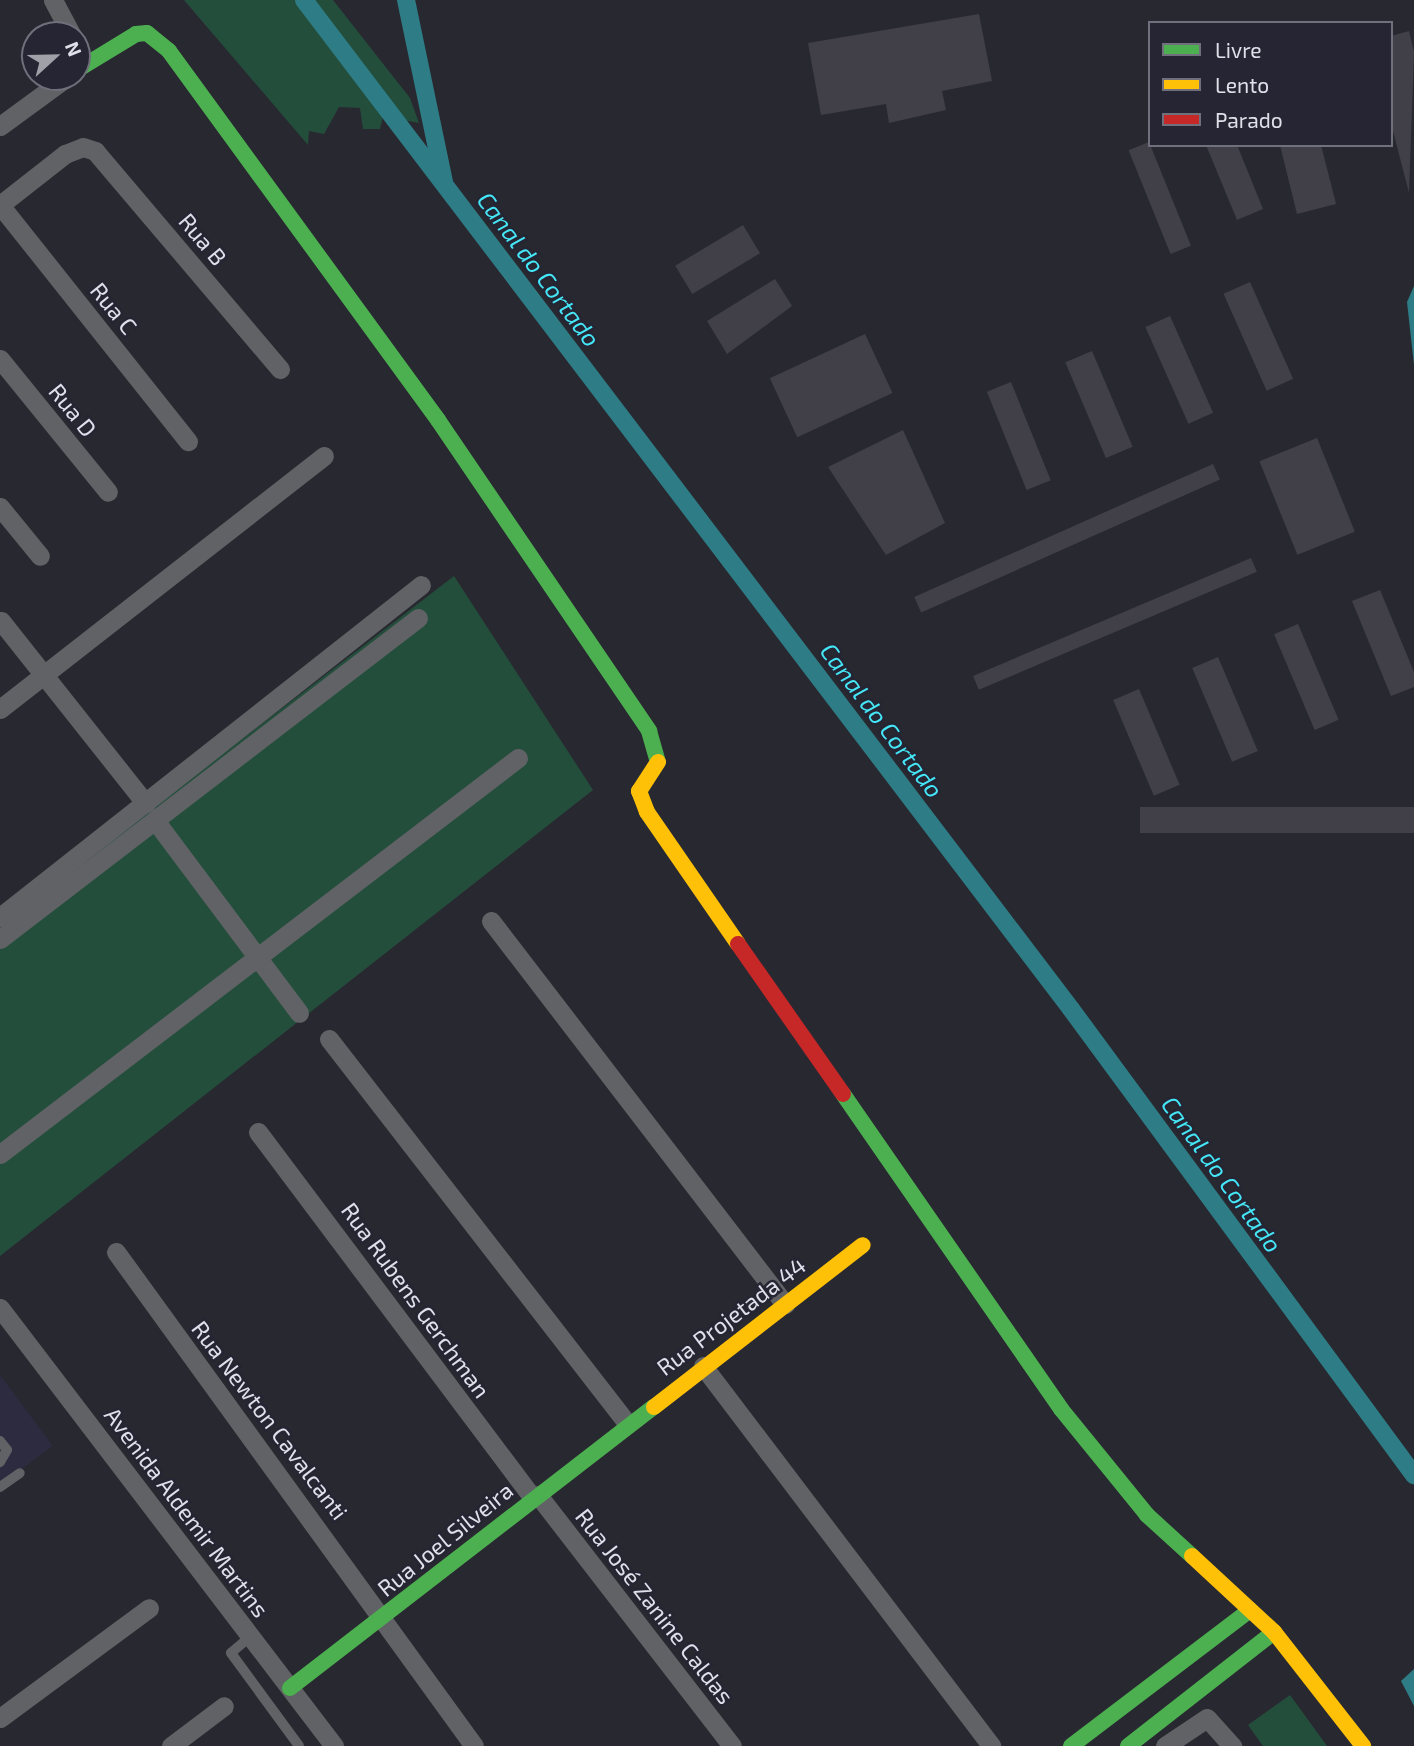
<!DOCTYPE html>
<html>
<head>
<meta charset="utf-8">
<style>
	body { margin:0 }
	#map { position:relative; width:1414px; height:1746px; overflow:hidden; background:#282830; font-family:"Exo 2",sans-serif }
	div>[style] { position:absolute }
	.built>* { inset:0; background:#2c2b3f }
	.green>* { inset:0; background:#244e3c }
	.water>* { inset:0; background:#2e7c85 }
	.canal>* { height:18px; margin:-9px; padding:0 9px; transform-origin:9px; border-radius:9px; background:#2e7c85 }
	.building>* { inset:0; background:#414048; transform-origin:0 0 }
	.lane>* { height:10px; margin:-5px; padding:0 5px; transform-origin:5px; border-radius:5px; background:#606265 }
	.street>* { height:19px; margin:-9.5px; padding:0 9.5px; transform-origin:9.5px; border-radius:9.5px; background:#606265 }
	.fast>* { height:16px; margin:-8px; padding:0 8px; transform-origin:8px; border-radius:8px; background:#4caf50 }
	.slow>* { height:16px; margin:-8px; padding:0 8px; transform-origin:8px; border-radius:8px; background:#ffc107 }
	.jam>* { height:16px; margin:-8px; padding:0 8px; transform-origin:8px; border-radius:8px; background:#c62828 }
	span { translate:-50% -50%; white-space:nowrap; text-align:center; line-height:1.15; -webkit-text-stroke:5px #252533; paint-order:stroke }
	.street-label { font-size:23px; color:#e0e0ea }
	.water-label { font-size:24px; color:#45e7f7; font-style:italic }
	.legend { position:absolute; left:1148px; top:21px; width:245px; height:126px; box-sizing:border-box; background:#252533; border:2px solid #70707c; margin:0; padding:9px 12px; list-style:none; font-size:21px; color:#e0e0ea }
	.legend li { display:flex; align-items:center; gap:14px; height:35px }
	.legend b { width:35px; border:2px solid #70707c }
	.north { position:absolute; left:21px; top:21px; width:70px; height:70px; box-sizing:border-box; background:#252533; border:2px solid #70707c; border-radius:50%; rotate:68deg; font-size:19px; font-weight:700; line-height:28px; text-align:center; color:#e0e0ea }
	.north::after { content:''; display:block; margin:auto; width:24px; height:32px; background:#a0a0a9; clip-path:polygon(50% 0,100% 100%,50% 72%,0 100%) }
</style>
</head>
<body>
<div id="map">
	<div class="built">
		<div style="clip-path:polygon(0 1375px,53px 1446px,0 1485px)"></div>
	</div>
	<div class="green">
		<div style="clip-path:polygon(184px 0,333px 0,410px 98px,419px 123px,383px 116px,380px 129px,363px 129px,360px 108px,339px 107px,324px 134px,309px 131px,308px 145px)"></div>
		<div style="clip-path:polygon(454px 576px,593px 790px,0 1256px,0 925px)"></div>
		<div style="clip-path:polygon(1290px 1695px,1327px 1746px,1263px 1746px,1248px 1725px)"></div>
	</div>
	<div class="water">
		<div style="clip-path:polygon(1414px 286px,1414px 365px,1407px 302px)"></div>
		<div style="clip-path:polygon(1414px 1669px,1414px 1706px,1401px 1681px)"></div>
	</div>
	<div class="canal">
		<div style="left:304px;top:0;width:1267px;rotate:52.76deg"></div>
		<div style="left:1071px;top:1009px;width:579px;rotate:53.65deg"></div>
		<div style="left:406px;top:0;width:186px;rotate:78.2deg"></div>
	</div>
	<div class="building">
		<div style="clip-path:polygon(979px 14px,992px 81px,942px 91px,946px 110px,889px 123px,886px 104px,821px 115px,808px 43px)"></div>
		<div style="clip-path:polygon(1409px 31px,1414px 52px,1409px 193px,1391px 123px,1391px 36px)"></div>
		<div style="left:1149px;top:142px;width:112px;height:22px;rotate:68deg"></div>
		<div style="clip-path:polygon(1206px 145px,1237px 145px,1263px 209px,1237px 220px)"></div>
		<div style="clip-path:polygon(1280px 145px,1321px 145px,1336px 204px,1297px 214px)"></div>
		<div style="left:743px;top:225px;width:33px;height:79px;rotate:59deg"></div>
		<div style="clip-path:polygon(775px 279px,792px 306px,727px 354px,707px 321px)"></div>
		<div style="left:1250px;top:282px;width:106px;height:29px;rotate:66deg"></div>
		<div style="left:1170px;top:316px;width:106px;height:27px;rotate:66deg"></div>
		<div style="left:865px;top:334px;width:65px;height:105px;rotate:65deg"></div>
		<div style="left:1092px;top:351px;width:104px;height:29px;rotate:67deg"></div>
		<div style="left:1011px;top:382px;width:106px;height:26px;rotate:68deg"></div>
		<div style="clip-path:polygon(903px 430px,945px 523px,886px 555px,828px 467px)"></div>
		<div style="left:1317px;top:438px;width:101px;height:62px;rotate:68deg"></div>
		<div style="left:1213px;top:464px;width:17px;height:327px;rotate:66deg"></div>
		<div style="left:1251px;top:558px;width:15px;height:302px;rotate:67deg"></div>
		<div style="clip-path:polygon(1380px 590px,1414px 672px,1414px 687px,1391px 696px,1352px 601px)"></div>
		<div style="left:1298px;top:624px;width:104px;height:26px;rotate:67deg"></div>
		<div style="left:1218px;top:657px;width:102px;height:28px;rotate:67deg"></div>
		<div style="left:1139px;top:689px;width:104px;height:28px;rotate:67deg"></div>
		<div style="left:1414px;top:807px;width:26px;height:274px;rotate:90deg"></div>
	</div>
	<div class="lane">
		<div style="left:0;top:1441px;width:11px;rotate:52deg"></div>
		<div style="left:7px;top:1450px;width:14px;rotate:120deg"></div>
		<div style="left:0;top:1487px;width:24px;rotate:-35deg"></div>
		<div style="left:251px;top:1636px;width:26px;rotate:140deg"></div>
		<div style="left:231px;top:1653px;width:115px;rotate:53.8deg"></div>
	</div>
	<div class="street">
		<div style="left:53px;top:0;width:40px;rotate:62deg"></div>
		<div style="left:0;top:126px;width:83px;rotate:-36.2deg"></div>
		<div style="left:0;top:205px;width:83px;rotate:-38.1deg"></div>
		<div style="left:65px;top:154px;width:19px;rotate:-21deg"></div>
		<div style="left:83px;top:147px;width:13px;rotate:18deg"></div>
		<div style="left:95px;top:151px;width:286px;rotate:49.7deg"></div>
		<div style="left:0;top:205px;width:302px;rotate:51.5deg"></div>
		<div style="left:0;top:359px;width:171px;rotate:50.9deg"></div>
		<div style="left:0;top:507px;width:63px;rotate:50.8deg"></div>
		<div style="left:1px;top:621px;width:233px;rotate:51.6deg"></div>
		<div style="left:0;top:709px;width:411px;rotate:-38deg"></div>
		<div style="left:157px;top:823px;width:237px;rotate:53.2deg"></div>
		<div style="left:0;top:917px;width:536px;rotate:-38.26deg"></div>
		<div style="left:491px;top:921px;width:483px;rotate:52.5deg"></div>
		<div style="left:0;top:939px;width:527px;rotate:-37.52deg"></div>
		<div style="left:329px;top:1039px;width:486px;rotate:52.2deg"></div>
		<div style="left:258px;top:1132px;width:456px;rotate:53.1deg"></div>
		<div style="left:0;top:1154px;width:652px;rotate:-37.4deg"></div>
		<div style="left:116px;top:1252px;width:610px;rotate:54.07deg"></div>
		<div style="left:0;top:1308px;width:551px;rotate:52.67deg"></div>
		<div style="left:703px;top:1366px;width:477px;rotate:52.8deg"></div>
		<div style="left:538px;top:1495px;width:317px;rotate:52.3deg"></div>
		<div style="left:0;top:1718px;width:185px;rotate:-36.4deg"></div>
		<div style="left:171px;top:1746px;width:66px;rotate:-37deg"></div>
		<div style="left:1165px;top:1746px;width:50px;rotate:-33.7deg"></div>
		<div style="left:1207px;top:1718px;width:38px;rotate:48deg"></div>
	</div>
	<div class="fast">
		<div style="left:77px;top:70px;width:69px;rotate:-31.4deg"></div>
		<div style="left:136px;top:34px;width:11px;rotate:-5deg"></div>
		<div style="left:147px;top:33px;width:28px;rotate:39deg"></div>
		<div style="left:169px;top:51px;width:457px;rotate:53.9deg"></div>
		<div style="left:438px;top:420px;width:376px;rotate:55.8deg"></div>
		<div style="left:649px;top:731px;width:32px;rotate:74deg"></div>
		<div style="left:843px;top:1094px;width:383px;rotate:55.3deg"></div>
		<div style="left:1061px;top:1409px;width:136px;rotate:50.9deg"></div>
		<div style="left:1147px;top:1515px;width:61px;rotate:42.3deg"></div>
		<div style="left:290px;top:1688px;width:460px;rotate:-37.7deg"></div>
		<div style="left:1071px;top:1746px;width:225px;rotate:-37.2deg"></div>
		<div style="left:1128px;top:1746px;width:185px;rotate:-38deg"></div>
	</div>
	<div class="slow">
		<div style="left:658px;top:762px;width:35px;rotate:123deg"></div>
		<div style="left:639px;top:791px;width:22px;rotate:69deg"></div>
		<div style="left:647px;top:812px;width:160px;rotate:55.4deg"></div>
		<div style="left:654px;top:1407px;width:264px;rotate:-37.8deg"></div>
		<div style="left:1192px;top:1556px;width:112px;rotate:42.8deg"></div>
		<div style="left:1274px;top:1632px;width:145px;rotate:52deg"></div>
	</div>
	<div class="jam">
		<div style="left:738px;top:944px;width:183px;rotate:55deg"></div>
	</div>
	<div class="street-label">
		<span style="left:203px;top:239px;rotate:50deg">Rua B</span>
		<span style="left:114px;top:308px;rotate:51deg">Rua C</span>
		<span style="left:73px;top:410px;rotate:51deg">Rua D</span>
		<span style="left:416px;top:1300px;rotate:54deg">Rua Rubens Gerchman</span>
		<span style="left:731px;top:1316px;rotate:-37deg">Rua Projetada 44</span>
		<span style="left:270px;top:1420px;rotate:53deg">Rua Newton Cavalcanti</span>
		<span style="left:187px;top:1512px;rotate:53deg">Avenida Aldemir Martins</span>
		<span style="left:445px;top:1539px;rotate:-39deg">Rua Joel Silveira</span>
		<span style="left:655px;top:1606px;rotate:52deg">Rua José Zanine Caldas</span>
	</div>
	<div class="water-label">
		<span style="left:539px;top:269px;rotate:53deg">Canal do Cortado</span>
		<span style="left:882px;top:720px;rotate:53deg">Canal do Cortado</span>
		<span style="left:1222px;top:1174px;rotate:54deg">Canal do Cortado</span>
	</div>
	<ul class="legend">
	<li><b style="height:9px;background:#4caf50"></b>Livre</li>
	<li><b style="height:9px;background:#ffc107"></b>Lento</li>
	<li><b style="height:9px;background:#c62828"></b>Parado</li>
	</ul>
	<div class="north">N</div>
</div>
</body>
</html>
